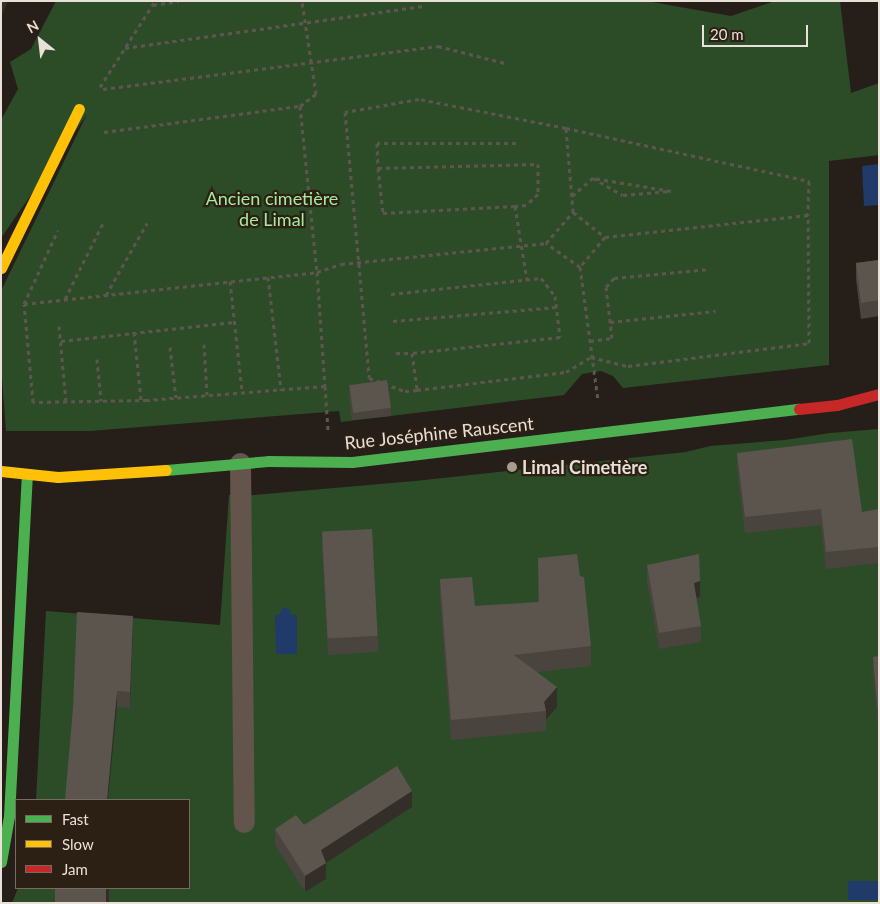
<!DOCTYPE html>
<html>
<head>
<meta charset="utf-8">
<style>
	body { margin:0 }
	#map { position:relative; width:880px; height:904px; overflow:hidden; background:#261f19; font-family:Lato,sans-serif }
	div>[style] { position:absolute }
	.green>* { inset:0; background:#2c4c28 }
	.water>* { inset:0; background:#203a6a; transform-origin:0 0 }
	.path>* { height:3px; margin-top:-1.5px; transform-origin:0; background:repeating-linear-gradient(90deg,#5e554f 0 4px,transparent 0 8px) }
	.lane>* { height:21px; margin:-10.5px; padding:0 10.5px; transform-origin:10.5px; border-radius:10.5px; background:#63554c }
	.fast>* { height:11px; margin:-5.5px; padding:0 5.5px; transform-origin:5.5px; border-radius:5.5px; background:#4caf50 }
	.slow>* { height:11px; margin:-5.5px; padding:0 5.5px; transform-origin:5.5px; border-radius:5.5px; background:#ffc107 }
	.jam>* { height:11px; margin:-5.5px; padding:0 5.5px; transform-origin:5.5px; border-radius:5.5px; background:#c62828 }
	.wall>* { inset:0; background:#4a443e }
	.shaded-wall>* { inset:0; background:#342e28; transform-origin:0 0 }
	.building>* { inset:0; background:#5b554e; transform-origin:0 0 }
	.dots>* { width:14px; height:14px; translate:-50% -50%; box-sizing:border-box; border:2px solid #2c1f13; border-radius:50% }
	span { translate:-50% -50%; white-space:nowrap; text-align:center; line-height:1.15; -webkit-text-stroke:4.5px #2c1f13; paint-order:stroke }
	.park-label { font-size:18px; color:#a4eb9c }
	.street-label { font-size:18px; color:#e9e0d8 }
	.poi-label { font-size:18px; color:#e9e0d8; font-weight:700 }
	.left { translate:0 -50%; text-align:left }
	.frame { position:absolute; inset:0; border:2px solid #e9e0d8; pointer-events:none }
	.legend { position:absolute; left:15px; top:799px; width:175px; height:90px; box-sizing:border-box; background:#2c1f13; border:1px solid #786c62; margin:0; padding:6px 9px; list-style:none; font-size:15px; color:#e9e0d8 }
	.legend li { display:flex; align-items:center; gap:10px; height:25px }
	.legend b { width:25px; border:1px solid #786c62 }
	.north { position:absolute; left:15px; top:15px; width:50px; height:50px; -webkit-text-stroke:4px #2c1f13; paint-order:stroke; rotate:331deg; font-size:14px; font-weight:700; line-height:20px; text-align:center; color:#e9e0d8 }
	.north::after { content:''; display:block; margin:auto; width:18px; height:22px; background:#e9e0d8; clip-path:polygon(50% 0,100% 100%,50% 72%,0 100%) }
	.scale { position:absolute; left:702px; top:25px; width:106px; height:22px; box-sizing:border-box; border:2px solid #e9e0d8; border-top:0; padding-left:6px; font-size:15px; line-height:18px; white-space:nowrap; color:#e9e0d8; -webkit-text-stroke:4px #2c1f13; paint-order:stroke }
</style>
</head>
<body>
<div id="map">
	<div class="green">
		<div style="clip-path:polygon(56px 1px,646px 1px,731px 16px,775px 1px,840px 1px,851px 93px,879px 83px,879px 155px,829px 161px,829px 365px,623px 388px,613px 376px,601px 371px,594px 372px,582px 374px,564px 395px,341px 422px,339px 411px,90px 431px,6px 431px,1px 364px,1px 291px,87px 114px,1px 238px,1px 120px,18px 89px,10px 62px,31px 49px)"></div>
		<div style="clip-path:polygon(879px 429px,879px 903px,12px 903px,18px 888px,189px 888px,189px 800px,36px 800px,46px 611px,220px 625px,229px 495px,253px 495px,415px 481px,686px 452px,710px 446px,785px 440px,830px 433px)"></div>
	</div>
	<div class="water">
		<div style="clip-path:polygon(879px 164px,879px 205px,864px 206px,862px 166px)"></div>
		<div style="clip-path:polygon(282px 607px,289px 609px,291px 615px,297px 615px,297px 654px,276px 654px,275px 615px,280px 615px)"></div>
		<div style="left:879px;top:881px;width:19px;height:31px;rotate:90deg"></div>
	</div>
	<div class="path">
		<div style="left:153px;top:5px;width:26px;rotate:-9deg"></div>
		<div style="left:125px;top:48px;width:303px;rotate:-8deg"></div>
		<div style="left:100px;top:87px;width:102px;rotate:-57.4deg"></div>
		<div style="left:103px;top:89px;width:338px;rotate:-7.3deg"></div>
		<div style="left:438px;top:46px;width:69px;rotate:14.2deg"></div>
		<div style="left:300px;top:106px;width:20px;rotate:-37deg"></div>
		<div style="left:316px;top:94px;width:94px;rotate:-98.6deg"></div>
		<div style="left:566px;top:128px;width:150px;rotate:-168.8deg"></div>
		<div style="left:419px;top:99px;width:75px;rotate:170deg"></div>
		<div style="left:345px;top:112px;width:267px;rotate:84.8deg"></div>
		<div style="left:369px;top:378px;width:38px;rotate:20deg"></div>
		<div style="left:405px;top:391px;width:12px;rotate:-5deg"></div>
		<div style="left:417px;top:390px;width:150px;rotate:-6.9deg"></div>
		<div style="left:566px;top:372px;width:29px;rotate:-31deg"></div>
		<div style="left:591px;top:357px;width:38px;rotate:14deg"></div>
		<div style="left:628px;top:366px;width:182px;rotate:-7.2deg"></div>
		<div style="left:809px;top:343px;width:128px;rotate:-90.4deg"></div>
		<div style="left:808px;top:215px;width:204px;rotate:173.8deg"></div>
		<div style="left:104px;top:132px;width:198px;rotate:-7.6deg"></div>
		<div style="left:300px;top:106px;width:167px;rotate:84.2deg"></div>
		<div style="left:317px;top:272px;width:114px;rotate:86deg"></div>
		<div style="left:325px;top:386px;width:179px;rotate:175.5deg"></div>
		<div style="left:147px;top:400px;width:114px;rotate:179deg"></div>
		<div style="left:33px;top:402px;width:98px;rotate:-95.2deg"></div>
		<div style="left:24px;top:304px;width:295px;rotate:-6.2deg"></div>
		<div style="left:317px;top:272px;width:25px;rotate:-18deg"></div>
		<div style="left:341px;top:264px;width:206px;rotate:-5.8deg"></div>
		<div style="left:516px;top:143px;width:139px;rotate:180deg"></div>
		<div style="left:377px;top:143px;width:25px;rotate:88deg"></div>
		<div style="left:378px;top:168px;width:45px;rotate:83.7deg"></div>
		<div style="left:383px;top:213px;width:132px;rotate:-3deg"></div>
		<div style="left:515px;top:206px;width:75px;rotate:80.8deg"></div>
		<div style="left:378px;top:168px;width:160px;rotate:-1.4deg"></div>
		<div style="left:538px;top:164px;width:30px;rotate:90deg"></div>
		<div style="left:538px;top:194px;width:16px;rotate:137deg"></div>
		<div style="left:526px;top:205px;width:11px;rotate:175deg"></div>
		<div style="left:572px;top:196px;width:28px;rotate:-41deg"></div>
		<div style="left:593px;top:178px;width:34px;rotate:30deg"></div>
		<div style="left:623px;top:195px;width:48px;rotate:-4.8deg"></div>
		<div style="left:671px;top:191px;width:79px;rotate:-170.5deg"></div>
		<div style="left:573px;top:212px;width:84px;rotate:-94.8deg"></div>
		<div style="left:566px;top:128px;width:249px;rotate:12.3deg"></div>
		<div style="left:809px;top:181px;width:34px;rotate:92deg"></div>
		<div style="left:580px;top:267px;width:42px;rotate:-144.8deg"></div>
		<div style="left:546px;top:243px;width:41px;rotate:-48.9deg"></div>
		<div style="left:573px;top:212px;width:41px;rotate:38deg"></div>
		<div style="left:605px;top:237px;width:39px;rotate:130deg"></div>
		<div style="left:580px;top:267px;width:134px;rotate:82.3deg"></div>
		<div style="left:268px;top:277px;width:114px;rotate:83.4deg"></div>
		<div style="left:230px;top:281px;width:112px;rotate:83.8deg"></div>
		<div style="left:391px;top:294px;width:151px;rotate:-6.1deg"></div>
		<div style="left:541px;top:278px;width:23px;rotate:52deg"></div>
		<div style="left:555px;top:296px;width:41px;rotate:83deg"></div>
		<div style="left:560px;top:337px;width:149px;rotate:173.8deg"></div>
		<div style="left:106px;top:295px;width:83px;rotate:-60.3deg"></div>
		<div style="left:65px;top:299px;width:87px;rotate:-63.4deg"></div>
		<div style="left:24px;top:304px;width:81px;rotate:-65.3deg"></div>
		<div style="left:393px;top:321px;width:164px;rotate:-4.9deg"></div>
		<div style="left:610px;top:322px;width:106px;rotate:-6deg"></div>
		<div style="left:59px;top:326px;width:76px;rotate:84.7deg"></div>
		<div style="left:134px;top:332px;width:68px;rotate:84.1deg"></div>
		<div style="left:61px;top:341px;width:174px;rotate:-6.3deg"></div>
		<div style="left:590px;top:341px;width:22px;rotate:-8deg"></div>
		<div style="left:612px;top:338px;width:51px;rotate:-96.7deg"></div>
		<div style="left:606px;top:287px;width:12px;rotate:-48deg"></div>
		<div style="left:614px;top:278px;width:96px;rotate:-5.4deg"></div>
		<div style="left:204px;top:344px;width:51px;rotate:86.6deg"></div>
		<div style="left:170px;top:347px;width:51px;rotate:83.3deg"></div>
		<div style="left:396px;top:353px;width:16px"></div>
		<div style="left:412px;top:353px;width:37px;rotate:82deg"></div>
		<div style="left:97px;top:359px;width:42px;rotate:84.6deg"></div>
		<div style="left:325px;top:386px;width:44px;rotate:86.1deg"></div>
	</div>
	<div class="lane">
		<div style="left:240px;top:463px;width:359px;rotate:89.4deg"></div>
	</div>
	<div class="fast">
		<div style="left:166px;top:470px;width:102px;rotate:-5deg"></div>
		<div style="left:268px;top:461px;width:84px;rotate:0.7deg"></div>
		<div style="left:352px;top:462px;width:450px;rotate:-6.8deg"></div>
		<div style="left:1px;top:862px;width:47px;rotate:-80.1deg"></div>
		<div style="left:9px;top:816px;width:341px;rotate:-87deg"></div>
	</div>
	<div class="slow">
		<div style="left:1px;top:268px;width:177px;rotate:-63.9deg"></div>
		<div style="left:1px;top:471px;width:57px;rotate:6deg"></div>
		<div style="left:58px;top:477px;width:108px;rotate:-3.7deg"></div>
	</div>
	<div class="jam">
		<div style="left:799px;top:409px;width:38px;rotate:-6deg"></div>
		<div style="left:837px;top:405px;width:43px;rotate:-14.7deg"></div>
	</div>
	<div class="wall">
		<div style="clip-path:polygon(879px 260px,879px 316px,861px 319px,856px 279px,856px 263px)"></div>
		<div style="clip-path:polygon(349px 384px,391px 408px,391px 416px,352px 420px,349px 393px)"></div>
		<div style="clip-path:polygon(737px 453px,862px 512px,879px 509px,879px 563px,826px 569px,821px 525px,745px 533px,737px 469px)"></div>
		<div style="clip-path:polygon(322px 531px,378px 636px,378px 652px,328px 655px,322px 547px)"></div>
		<div style="clip-path:polygon(538px 558px,580px 576px,591px 646px,591px 666px,537px 672px,557px 707px,546px 720px,546px 731px,451px 740px,440px 599px,440px 579px,475px 606px,538px 602px)"></div>
		<div style="clip-path:polygon(647px 565px,700px 597px,696px 598px,701px 626px,701px 642px,659px 649px,647px 581px)"></div>
		<div style="clip-path:polygon(133px 632px,130px 708px,117px 707px,65px 800px)"></div>
		<div style="clip-path:polygon(879px 656px,879px 727px,878px 727px,873px 670px,873px 657px)"></div>
		<div style="clip-path:polygon(412px 807px,326px 863px,326px 879px,305px 892px,275px 845px,275px 829px)"></div>
	</div>
	<div class="shaded-wall">
		<div style="clip-path:polygon(1px 1px,8px 1px,1px 17px)"></div>
		<div style="clip-path:polygon(700px 581px,700px 597px,694px 599px,694px 583px)"></div>
		<div style="clip-path:polygon(133px 616px,133px 632px,130px 708px,130px 692px)"></div>
		<div style="clip-path:polygon(557px 687px,557px 707px,546px 720px,546px 711px,544px 702px)"></div>
		<div style="clip-path:polygon(117px 691px,117px 707px,108px 800px,107px 800px)"></div>
		<div style="clip-path:polygon(412px 791px,412px 807px,326px 863px,326px 879px,305px 892px,305px 876px,321px 850px)"></div>
		<div style="left:106px;top:888px;width:3px;height:15px"></div>
	</div>
	<div class="building">
		<div style="clip-path:polygon(879px 260px,879px 300px,861px 303px,856px 263px)"></div>
		<div style="left:387px;top:380px;width:28px;height:38px;rotate:82deg"></div>
		<div style="clip-path:polygon(852px 439px,862px 512px,879px 509px,879px 547px,826px 552px,821px 509px,745px 517px,737px 453px)"></div>
		<div style="left:372px;top:529px;width:107px;height:50px;rotate:87deg"></div>
		<div style="clip-path:polygon(577px 554px,580px 576px,584px 577px,591px 646px,514px 655px,557px 687px,544px 702px,546px 711px,451px 720px,440px 579px,472px 577px,475px 606px,539px 602px,538px 558px)"></div>
		<div style="clip-path:polygon(699px 554px,700px 581px,694px 583px,701px 626px,659px 633px,647px 565px)"></div>
		<div style="clip-path:polygon(77px 612px,133px 616px,130px 692px,117px 691px,107px 800px,65px 800px,73px 708px)"></div>
		<div style="clip-path:polygon(879px 656px,879px 713px,878px 713px,873px 657px)"></div>
		<div style="clip-path:polygon(397px 766px,412px 791px,321px 850px,326px 863px,305px 876px,275px 829px,296px 815px,304px 825px)"></div>
		<div style="left:55px;top:888px;width:51px;height:14px"></div>
	</div>
	<div class="dots">
		<div style="left:512px;top:467px;background:#a59c95"></div>
	</div>
	<div class="park-label">
		<span style="left:272px;top:209px">Ancien cimetière<br>de Limal</span>
	</div>
	<div class="street-label">
		<span style="left:439px;top:433px;rotate:-6deg">Rue Joséphine Rauscent</span>
	</div>
	<div class="poi-label">
		<span class="left" style="left:522px;top:467px">Limal Cimetière</span>
	</div>
	<div class="frame"></div>
	<ul class="legend">
	<li><b style="height:6px;background:#4caf50"></b>Fast</li>
	<li><b style="height:6px;background:#ffc107"></b>Slow</li>
	<li><b style="height:6px;background:#c62828"></b>Jam</li>
	</ul>
	<div class="north">N</div>
	<div class="scale">20 m</div>
</div>
</body>
</html>
